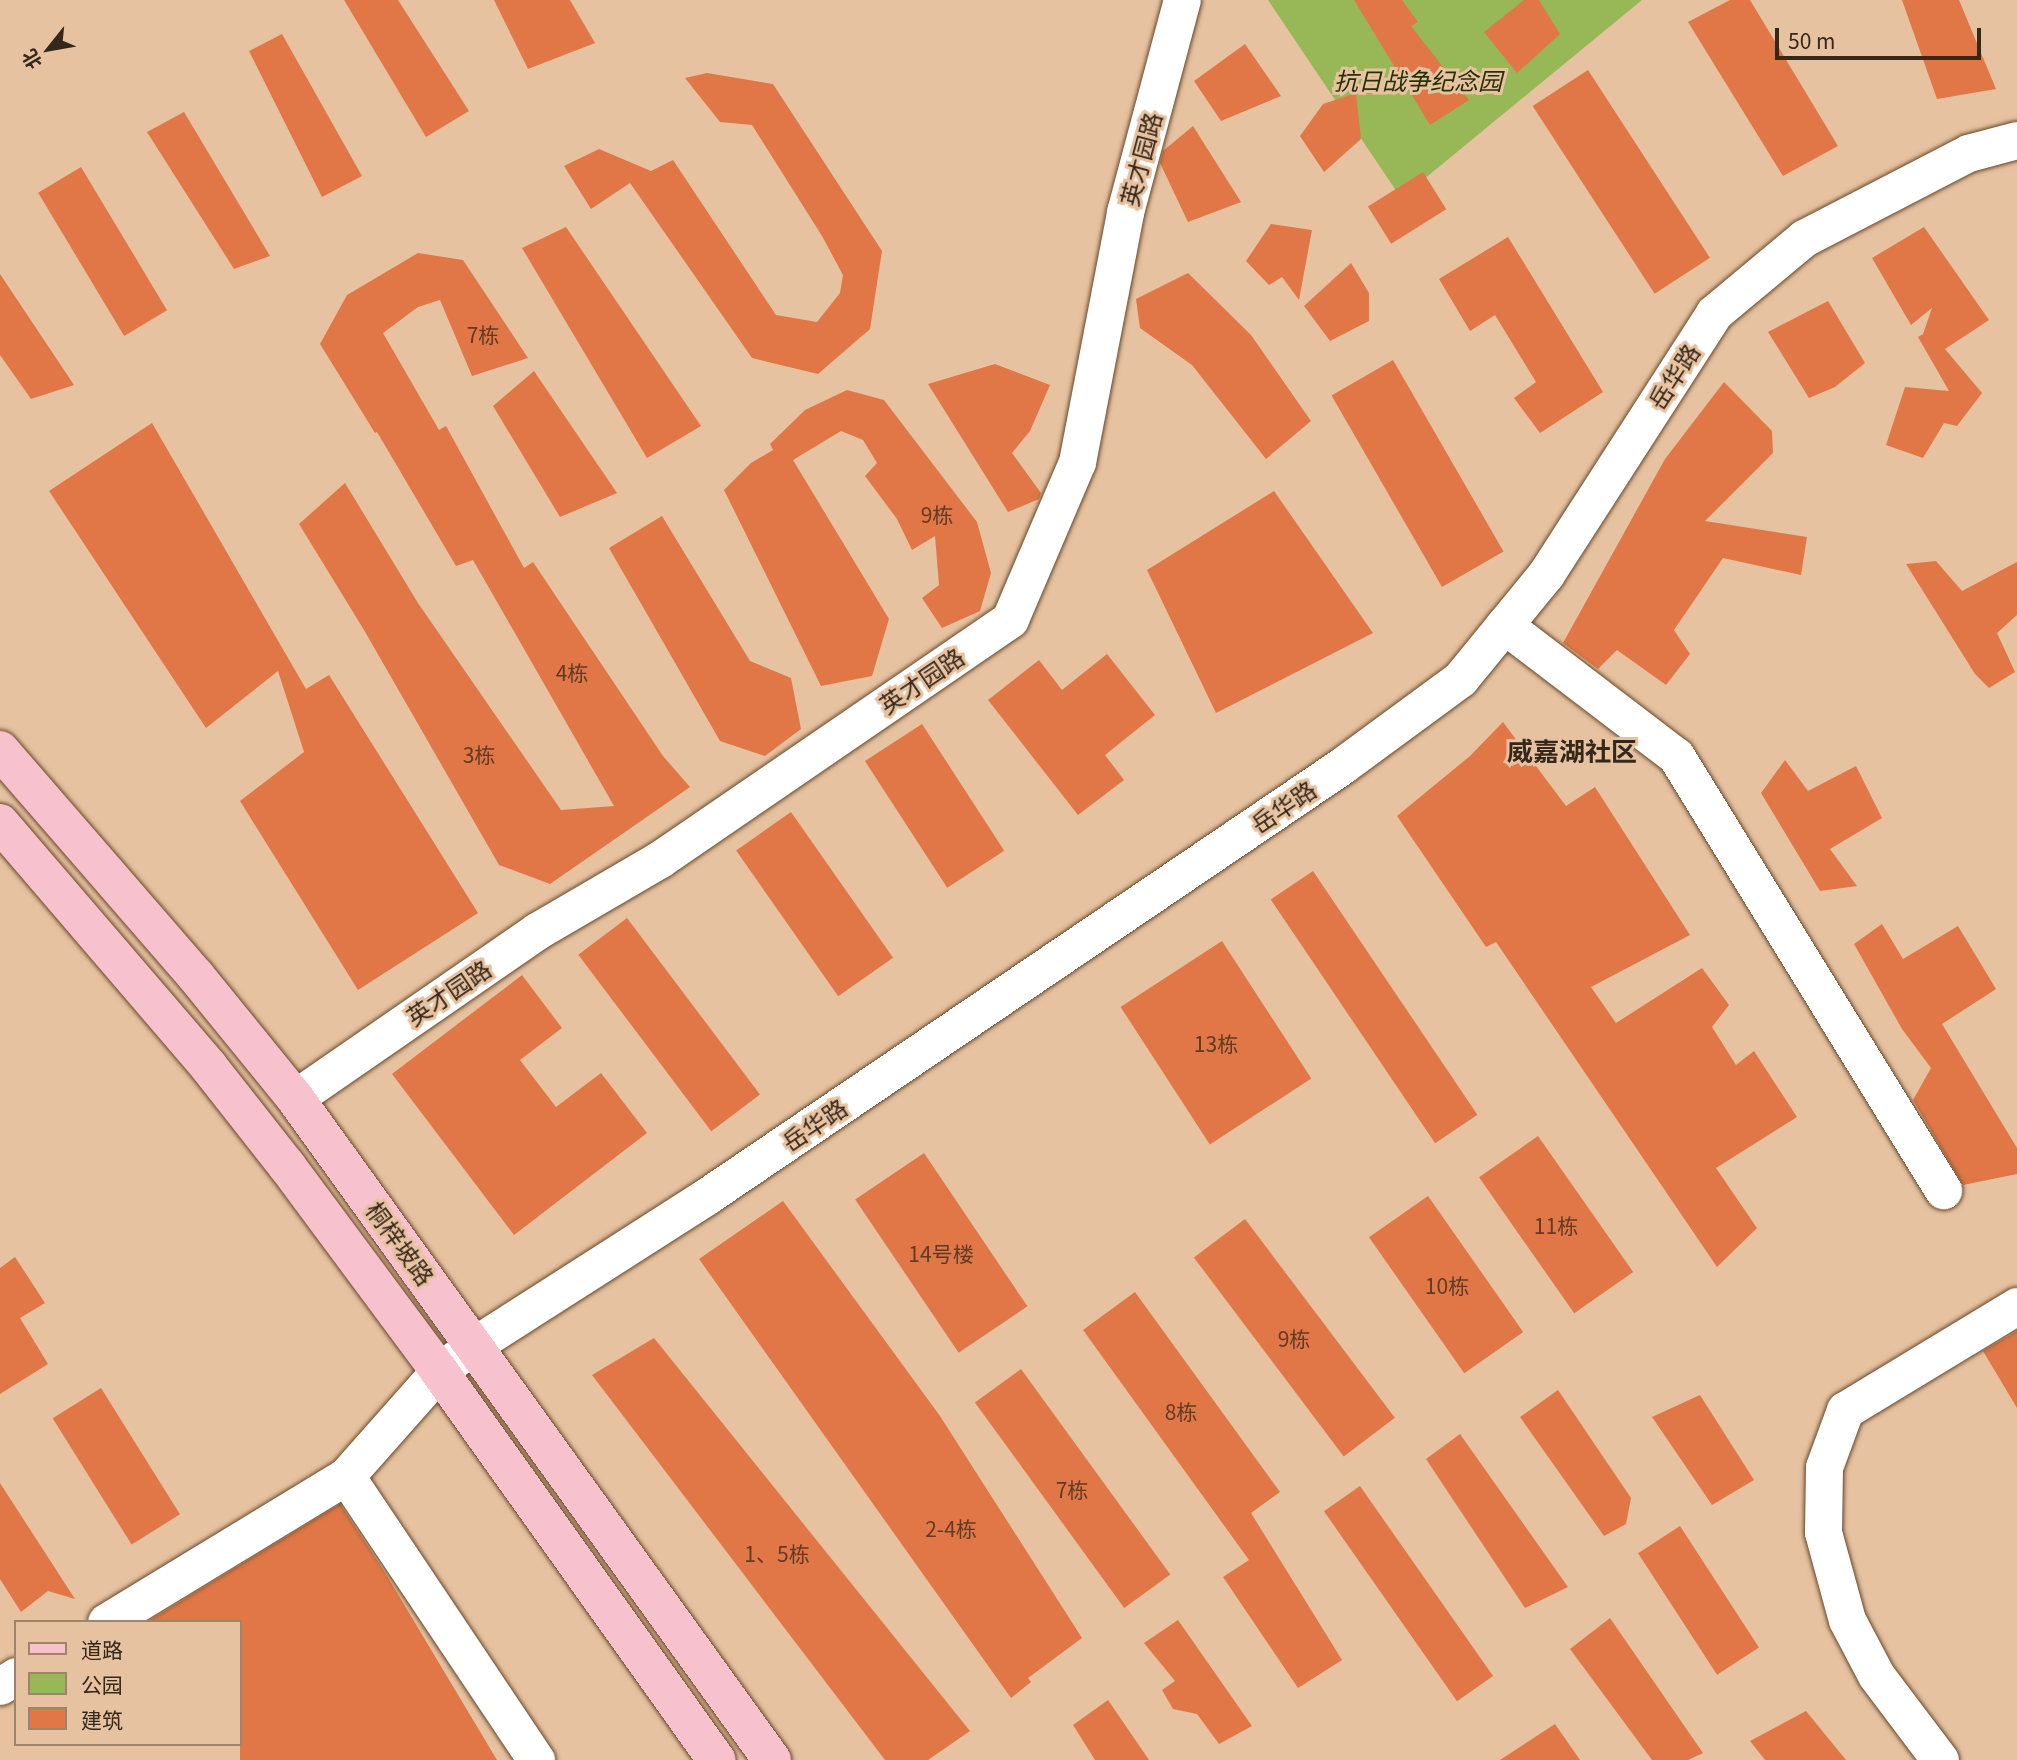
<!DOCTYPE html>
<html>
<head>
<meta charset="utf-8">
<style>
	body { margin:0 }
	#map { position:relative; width:2017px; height:1760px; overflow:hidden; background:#e7c2a0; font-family:Georgia,"Noto Sans SC",serif }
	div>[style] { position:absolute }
	.green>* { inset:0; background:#98b756 }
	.building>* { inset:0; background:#e17747; transform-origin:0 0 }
	.roads { filter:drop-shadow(0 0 2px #674729) drop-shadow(0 0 2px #674729) }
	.minor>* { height:37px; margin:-18.5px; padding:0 18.5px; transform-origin:18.5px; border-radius:18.5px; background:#fff }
	.major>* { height:38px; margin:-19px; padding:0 19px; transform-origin:19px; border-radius:19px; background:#f8c1ce }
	span { translate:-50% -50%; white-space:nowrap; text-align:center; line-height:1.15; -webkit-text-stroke:6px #e7c2a0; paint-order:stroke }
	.number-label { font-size:21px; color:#603b25 }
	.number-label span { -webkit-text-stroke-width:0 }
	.park-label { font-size:24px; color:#243102; font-style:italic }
	.street-label { font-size:24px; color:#35271a }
	.neighbourhood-label { font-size:26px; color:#35271a; font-weight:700 }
	.legend { position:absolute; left:14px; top:1620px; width:228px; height:126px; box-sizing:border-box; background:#e7c2a0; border:2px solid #a0846a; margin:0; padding:9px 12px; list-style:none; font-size:21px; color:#35271a }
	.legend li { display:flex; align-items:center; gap:14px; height:35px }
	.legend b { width:35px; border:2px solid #a0846a }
	.north { position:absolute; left:14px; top:14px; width:70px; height:70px; -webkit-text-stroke:5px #e7c2a0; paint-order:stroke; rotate:239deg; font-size:19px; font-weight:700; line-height:28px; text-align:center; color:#35271a }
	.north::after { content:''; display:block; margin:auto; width:24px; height:32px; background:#35271a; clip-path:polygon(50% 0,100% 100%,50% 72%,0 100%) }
	.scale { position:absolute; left:1775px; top:28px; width:206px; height:32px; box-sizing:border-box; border:4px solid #35271a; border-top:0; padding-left:9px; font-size:21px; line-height:24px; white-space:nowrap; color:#35271a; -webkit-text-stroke:5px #e7c2a0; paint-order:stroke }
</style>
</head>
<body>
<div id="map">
	<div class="green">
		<div style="clip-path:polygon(1268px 0,1642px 0,1401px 198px)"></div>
	</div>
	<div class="building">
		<div style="clip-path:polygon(344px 0,398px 0,469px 111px,426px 137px)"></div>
		<div style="clip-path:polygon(494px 0,570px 0,595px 43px,528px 69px)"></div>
		<div style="clip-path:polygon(1354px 0,1402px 0,1418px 22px,1411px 26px,1469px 100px,1430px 125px)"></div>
		<div style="clip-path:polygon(1524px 0,1539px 0,1560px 34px,1517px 73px,1484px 32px)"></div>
		<div style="clip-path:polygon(1730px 0,1750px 0,1838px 146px,1783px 176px,1688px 22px)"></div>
		<div style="clip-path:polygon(1902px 0,1959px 0,1996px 89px,1937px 99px)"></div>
		<div style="clip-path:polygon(282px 34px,362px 176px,322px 197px,249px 51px)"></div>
		<div style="clip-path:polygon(1245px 44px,1281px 96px,1221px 121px,1194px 81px)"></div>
		<div style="left:1588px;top:70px;width:224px;height:66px;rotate:57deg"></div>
		<div style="clip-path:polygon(707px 73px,773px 84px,882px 251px,870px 329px,818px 374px,752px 358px,630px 183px,591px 209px,564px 166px,599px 149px,651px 171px,673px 160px,776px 315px,817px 322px,840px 293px,843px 275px,822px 236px,752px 125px,720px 122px,685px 78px)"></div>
		<div style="clip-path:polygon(1356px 93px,1361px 139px,1324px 172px,1300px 136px,1323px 104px)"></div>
		<div style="clip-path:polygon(184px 112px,270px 256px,234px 269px,147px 132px)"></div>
		<div style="clip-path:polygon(1193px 126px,1241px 202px,1188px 222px,1160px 163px,1163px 151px)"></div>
		<div style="left:81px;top:167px;width:167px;height:50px;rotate:59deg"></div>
		<div style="left:1423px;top:172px;width:44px;height:65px;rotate:58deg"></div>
		<div style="clip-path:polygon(1271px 224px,1312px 230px,1299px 300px,1282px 277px,1269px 285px,1246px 261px)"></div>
		<div style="clip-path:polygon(566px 227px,701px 426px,647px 458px,522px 248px)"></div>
		<div style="clip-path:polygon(1924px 227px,1989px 320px,1945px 349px,1982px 393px,1957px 426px,1944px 423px,1923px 458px,1886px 445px,1905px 387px,1949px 391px,1918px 337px,1923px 334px,1932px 308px,1911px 325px,1872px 258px)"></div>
		<div style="clip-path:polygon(1508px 237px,1603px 392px,1540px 433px,1514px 398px,1536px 382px,1495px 315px,1470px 331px,1439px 279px)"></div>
		<div style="clip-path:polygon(418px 253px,463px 260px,528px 358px,472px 376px,440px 300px,418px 307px,383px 333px,439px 430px,446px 426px,524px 568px,533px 562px,663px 756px,690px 787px,550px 884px,499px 865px,364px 630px,299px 524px,345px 483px,418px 603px,561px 810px,614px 806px,473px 560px,456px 566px,377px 432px,375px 433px,320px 344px,347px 295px)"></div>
		<div style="clip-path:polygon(1351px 263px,1369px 293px,1369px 321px,1330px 341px,1304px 306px)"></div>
		<div style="clip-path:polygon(1188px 273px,1251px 335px,1311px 421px,1266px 459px,1192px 365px,1140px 328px,1136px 299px)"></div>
		<div style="clip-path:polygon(0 274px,74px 385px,31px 399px,0 355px)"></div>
		<div style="clip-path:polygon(1828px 301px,1865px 363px,1835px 387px,1809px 398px,1768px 332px)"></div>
		<div style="left:1393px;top:360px;width:221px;height:71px;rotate:60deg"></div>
		<div style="clip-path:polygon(995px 364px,1050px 385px,1030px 431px,1012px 453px,1041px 493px,1039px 499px,1008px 512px,928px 384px)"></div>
		<div style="clip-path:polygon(534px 371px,617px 493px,560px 517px,493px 406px)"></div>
		<div style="clip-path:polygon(1724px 382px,1772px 431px,1773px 453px,1705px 521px,1807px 537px,1801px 575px,1723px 558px,1674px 630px,1690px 654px,1666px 685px,1617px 650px,1598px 669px,1563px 643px,1665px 459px)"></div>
		<div style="clip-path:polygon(847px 390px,884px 400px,977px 522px,991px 573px,980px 611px,942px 628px,922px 598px,939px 585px,935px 536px,912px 550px,897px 519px,865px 476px,877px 463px,863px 440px,841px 431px,793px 460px,889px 619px,872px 676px,821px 686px,724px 490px,751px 463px,773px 450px,770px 444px,805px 410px)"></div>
		<div style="clip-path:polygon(152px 423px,306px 689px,329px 675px,478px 913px,358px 990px,240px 801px,304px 752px,278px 671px,206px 728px,49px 491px)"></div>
		<div style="clip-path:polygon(1274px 491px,1373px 633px,1216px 713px,1147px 570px)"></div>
		<div style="clip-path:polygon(662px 516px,750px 661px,791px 678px,801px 729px,765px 756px,720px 741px,609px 548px)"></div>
		<div style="clip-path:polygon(1936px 561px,1962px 591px,2017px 562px,2017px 615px,1997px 633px,2015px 672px,1989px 688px,1975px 674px,1906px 564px)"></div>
		<div style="clip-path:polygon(1107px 654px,1155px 715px,1105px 755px,1124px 780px,1078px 815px,988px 700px,1039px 660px,1062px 690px)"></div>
		<div style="clip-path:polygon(1503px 722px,1566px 806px,1595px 787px,1690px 935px,1591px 987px,1616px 1023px,1702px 968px,1729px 1005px,1712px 1027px,1736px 1065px,1754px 1051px,1797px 1117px,1716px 1168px,1757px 1228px,1717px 1267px,1496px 942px,1486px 947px,1397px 816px,1470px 756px)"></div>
		<div style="left:922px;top:724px;width:151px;height:68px;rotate:57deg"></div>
		<div style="clip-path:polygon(1785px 760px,1808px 791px,1856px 766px,1882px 818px,1830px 849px,1857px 886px,1820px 891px,1761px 793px)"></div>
		<div style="left:791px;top:812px;width:178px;height:67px;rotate:55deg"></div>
		<div style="left:1313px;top:871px;width:294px;height:51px;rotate:56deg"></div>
		<div style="left:627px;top:918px;width:221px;height:61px;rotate:53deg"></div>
		<div style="clip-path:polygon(1882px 924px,1903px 959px,1958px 926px,1996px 989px,1942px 1024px,2017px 1148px,2017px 1174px,1963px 1185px,1913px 1100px,1931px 1068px,1902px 1029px,1854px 944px)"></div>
		<div style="left:1222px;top:941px;width:164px;height:121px;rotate:57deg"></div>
		<div style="clip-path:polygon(522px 975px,562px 1028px,520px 1060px,556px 1107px,601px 1073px,647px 1133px,514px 1235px,392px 1074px)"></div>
		<div style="left:1538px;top:1136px;width:166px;height:72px;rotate:55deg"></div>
		<div style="left:924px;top:1153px;width:185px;height:83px;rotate:56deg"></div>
		<div style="left:1428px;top:1196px;width:166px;height:72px;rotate:55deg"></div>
		<div style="clip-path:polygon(783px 1201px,940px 1416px,1082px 1638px,1028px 1678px,1031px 1682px,1011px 1698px,699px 1259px)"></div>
		<div style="left:1245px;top:1219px;width:249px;height:64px;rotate:53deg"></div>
		<div style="clip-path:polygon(15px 1257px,45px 1303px,20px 1318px,48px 1364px,0 1394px,0 1268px)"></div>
		<div style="clip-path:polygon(1135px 1292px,1280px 1492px,1251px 1513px,1342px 1660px,1298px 1688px,1223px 1577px,1249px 1560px,1083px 1330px)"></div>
		<div style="clip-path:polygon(2017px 1331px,2017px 1408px,1983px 1351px)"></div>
		<div style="clip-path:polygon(654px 1338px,970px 1731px,928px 1760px,885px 1760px,592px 1375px)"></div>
		<div style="left:1021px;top:1369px;width:254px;height:57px;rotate:54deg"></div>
		<div style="left:101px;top:1388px;width:149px;height:57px;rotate:58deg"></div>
		<div style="clip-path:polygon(1558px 1390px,1631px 1498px,1626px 1524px,1604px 1536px,1520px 1417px)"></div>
		<div style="clip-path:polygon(1700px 1395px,1754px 1480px,1712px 1505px,1652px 1417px)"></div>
		<div style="clip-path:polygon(1460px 1434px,1568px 1587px,1525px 1608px,1426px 1459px)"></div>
		<div style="clip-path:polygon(0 1483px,75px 1599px,48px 1591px,21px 1612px,0 1579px)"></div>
		<div style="left:1360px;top:1486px;width:232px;height:44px;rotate:55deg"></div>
		<div style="clip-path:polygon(340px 1504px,384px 1571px,497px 1760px,240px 1760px,240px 1622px,147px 1622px)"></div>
		<div style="left:1680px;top:1526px;width:145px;height:50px;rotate:57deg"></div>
		<div style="clip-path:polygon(1610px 1618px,1703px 1753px,1688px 1760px,1652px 1760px,1570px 1649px)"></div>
		<div style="clip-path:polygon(1178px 1620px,1252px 1726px,1219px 1744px,1197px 1714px,1173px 1709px,1162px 1690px,1175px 1681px,1144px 1643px)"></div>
		<div style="clip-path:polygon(1108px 1700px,1149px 1760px,1095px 1760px,1073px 1725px)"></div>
		<div style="clip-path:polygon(1806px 1711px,1846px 1760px,1765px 1760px,1750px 1741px)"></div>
		<div style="clip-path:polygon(1555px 1724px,1580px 1760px,1500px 1760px)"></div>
	</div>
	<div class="roads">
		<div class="minor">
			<div style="left:1504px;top:625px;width:216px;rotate:37.3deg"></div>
			<div style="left:1676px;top:756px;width:510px;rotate:58.4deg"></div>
			<div style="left:295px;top:1098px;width:294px;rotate:-34.6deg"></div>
			<div style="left:537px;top:931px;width:143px;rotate:-30.3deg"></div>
			<div style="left:660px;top:859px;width:424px;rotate:-34.4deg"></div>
			<div style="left:1010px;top:619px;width:171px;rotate:-66.9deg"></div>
			<div style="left:1077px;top:462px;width:255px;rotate:-79.1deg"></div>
			<div style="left:1125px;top:212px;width:220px;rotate:-75deg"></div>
			<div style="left:346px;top:1476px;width:342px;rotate:56.2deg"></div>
			<div style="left:106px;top:1622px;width:281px;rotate:-31.3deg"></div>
			<div style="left:346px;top:1476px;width:140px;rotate:-48.5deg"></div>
			<div style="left:439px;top:1371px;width:44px;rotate:-36.6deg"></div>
			<div style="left:474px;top:1345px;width:277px;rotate:-32.6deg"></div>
			<div style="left:707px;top:1196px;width:768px;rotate:-34.12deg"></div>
			<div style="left:1343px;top:765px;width:145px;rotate:-36.3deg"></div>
			<div style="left:1460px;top:679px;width:136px;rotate:-50.7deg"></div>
			<div style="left:1546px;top:574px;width:310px;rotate:-57.2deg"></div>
			<div style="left:1714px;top:313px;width:117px;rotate:-39.8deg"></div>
			<div style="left:1804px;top:238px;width:185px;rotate:-27.4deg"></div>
			<div style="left:1968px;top:153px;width:51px;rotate:-14.9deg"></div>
			<div style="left:0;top:1686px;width:19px;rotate:-32deg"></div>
			<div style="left:1940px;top:1760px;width:106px;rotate:-127deg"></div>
			<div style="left:1876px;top:1675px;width:62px;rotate:-117.8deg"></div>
			<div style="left:1847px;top:1620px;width:91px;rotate:-105.3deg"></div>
			<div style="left:1823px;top:1532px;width:65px;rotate:-89.1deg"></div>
			<div style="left:1824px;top:1467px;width:61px;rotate:-69.8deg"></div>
			<div style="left:1845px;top:1410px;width:201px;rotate:-31.2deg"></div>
		</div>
		<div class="major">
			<div style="left:0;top:750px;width:298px;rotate:49.1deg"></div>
			<div style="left:195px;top:975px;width:159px;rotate:50.9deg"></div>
			<div style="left:295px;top:1098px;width:816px;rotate:54.23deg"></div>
			<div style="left:0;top:823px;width:321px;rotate:49.4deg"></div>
			<div style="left:209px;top:1067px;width:126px;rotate:51.8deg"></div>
			<div style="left:287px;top:1166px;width:255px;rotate:53.4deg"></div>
			<div style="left:439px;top:1371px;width:478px;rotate:54.5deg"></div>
		</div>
	</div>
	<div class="number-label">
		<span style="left:483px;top:334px">7栋</span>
		<span style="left:937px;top:514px">9栋</span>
		<span style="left:572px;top:672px">4栋</span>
		<span style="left:479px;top:754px">3栋</span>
		<span style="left:1216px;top:1043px">13栋</span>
		<span style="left:1556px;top:1225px">11栋</span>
		<span style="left:941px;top:1253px">14号楼</span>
		<span style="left:1447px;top:1285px">10栋</span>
		<span style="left:1294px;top:1338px">9栋</span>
		<span style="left:1181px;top:1411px">8栋</span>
		<span style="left:1072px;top:1489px">7栋</span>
		<span style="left:951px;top:1528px">2-4栋</span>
		<span style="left:777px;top:1553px">1、5栋</span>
	</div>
	<div class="park-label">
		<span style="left:1418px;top:80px">抗日战争纪念园</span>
	</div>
	<div class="street-label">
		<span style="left:1140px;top:159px;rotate:-75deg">英才园路</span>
		<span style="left:1673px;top:376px;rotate:-57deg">岳华路</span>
		<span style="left:921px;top:680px;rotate:-34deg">英才园路</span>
		<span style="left:1283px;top:806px;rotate:-34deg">岳华路</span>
		<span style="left:448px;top:992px;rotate:-34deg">英才园路</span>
		<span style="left:814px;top:1124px;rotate:-34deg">岳华路</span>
		<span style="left:401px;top:1243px;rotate:54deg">桐梓坡路</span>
	</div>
	<div class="neighbourhood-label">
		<span style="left:1572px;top:750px">威嘉湖社区</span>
	</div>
	<ul class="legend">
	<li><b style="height:9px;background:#f8c1ce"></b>道路</li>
	<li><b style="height:19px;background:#98b756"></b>公园</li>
	<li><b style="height:19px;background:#e17747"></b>建筑</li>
	</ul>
	<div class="north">北</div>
	<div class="scale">50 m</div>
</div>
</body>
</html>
